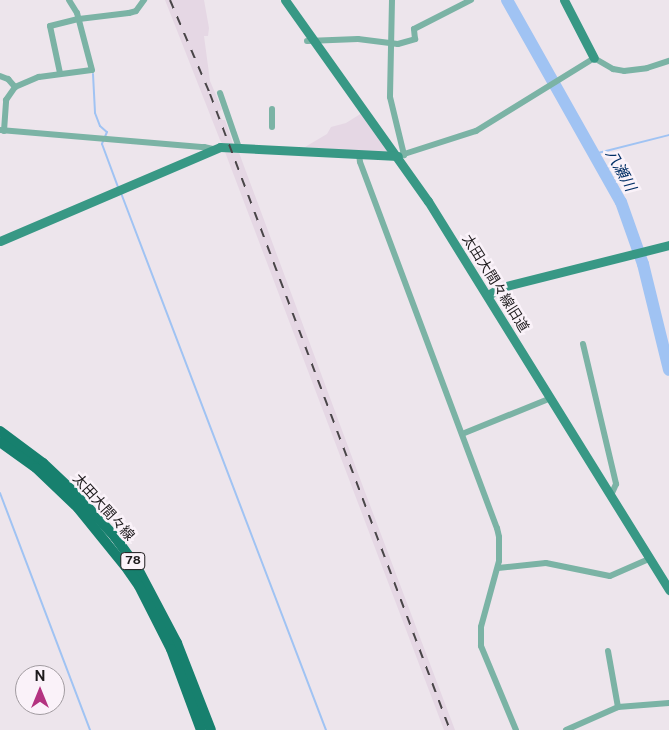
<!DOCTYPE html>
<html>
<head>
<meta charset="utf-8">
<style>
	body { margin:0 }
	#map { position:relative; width:669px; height:730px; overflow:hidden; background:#ede5ec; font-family:"Public Sans","Noto Sans JP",sans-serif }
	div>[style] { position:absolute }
	.built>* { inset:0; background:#e5d7e4 }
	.stream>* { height:2px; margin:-1px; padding:0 1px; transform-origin:1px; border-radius:1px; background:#a0c3f3 }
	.river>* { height:12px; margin:-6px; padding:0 6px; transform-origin:6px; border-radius:6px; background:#a0c3f3 }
	.street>* { height:6px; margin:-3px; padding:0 3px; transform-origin:3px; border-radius:3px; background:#7bb3a5 }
	.secondary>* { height:9px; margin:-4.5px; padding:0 4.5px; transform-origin:4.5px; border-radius:4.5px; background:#389885 }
	.primary>* { height:10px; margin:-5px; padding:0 5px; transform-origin:5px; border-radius:5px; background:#17806e }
	.rail>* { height:2px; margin-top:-1px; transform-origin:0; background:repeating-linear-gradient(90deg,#494548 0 9px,transparent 0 18px) }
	span { translate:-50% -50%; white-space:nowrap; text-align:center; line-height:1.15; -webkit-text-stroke:5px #faf2f9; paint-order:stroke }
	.shield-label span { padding:1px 4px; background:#faf2f9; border:1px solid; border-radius:4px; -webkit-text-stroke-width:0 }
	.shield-label { font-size:12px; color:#1d1a1c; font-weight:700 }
	.street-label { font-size:14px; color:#1d1a1c }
	.water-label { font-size:15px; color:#002e65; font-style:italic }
	.north { position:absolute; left:15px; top:665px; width:50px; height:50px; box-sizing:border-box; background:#faf2f9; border:1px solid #a29ca1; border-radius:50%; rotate:0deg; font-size:14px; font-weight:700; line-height:20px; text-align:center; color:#1d1a1c }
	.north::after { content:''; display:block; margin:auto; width:18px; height:22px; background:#b33380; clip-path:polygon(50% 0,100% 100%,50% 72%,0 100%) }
</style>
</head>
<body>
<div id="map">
	<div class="built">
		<div style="clip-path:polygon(165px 0,204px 0,209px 28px,208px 36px,204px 36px,210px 81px,222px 109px,219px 112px,222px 120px,225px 120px,233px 144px,222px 143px,220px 140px)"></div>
		<div style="clip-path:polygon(362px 113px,390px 150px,388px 153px,305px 147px,327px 134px,331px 127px,346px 123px)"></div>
		<div style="clip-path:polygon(238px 150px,362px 484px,455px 730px,444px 730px,225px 152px)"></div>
	</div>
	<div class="stream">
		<div style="left:93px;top:74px;width:39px;rotate:87deg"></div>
		<div style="left:95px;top:113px;width:14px;rotate:69deg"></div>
		<div style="left:100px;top:126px;width:9px;rotate:41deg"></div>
		<div style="left:107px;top:132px;width:13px;rotate:113deg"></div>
		<div style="left:102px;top:144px;width:46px;rotate:69.6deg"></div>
		<div style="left:594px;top:154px;width:77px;rotate:-14.2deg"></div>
		<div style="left:121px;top:193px;width:575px;rotate:69.11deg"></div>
		<div style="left:0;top:493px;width:254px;rotate:69.2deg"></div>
	</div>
	<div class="river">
		<div style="left:507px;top:0;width:232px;rotate:60.6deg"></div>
		<div style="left:621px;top:202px;width:66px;rotate:70.5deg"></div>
		<div style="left:643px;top:264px;width:109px;rotate:76.2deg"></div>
	</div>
	<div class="street">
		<div style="left:392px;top:0;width:97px;rotate:91.2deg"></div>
		<div style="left:390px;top:97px;width:60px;rotate:76.4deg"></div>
		<div style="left:307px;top:41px;width:51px;rotate:-2.2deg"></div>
		<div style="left:358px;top:39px;width:40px;rotate:7.1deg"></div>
		<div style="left:398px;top:44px;width:18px;rotate:-16deg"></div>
		<div style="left:415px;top:39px;width:10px;rotate:-96deg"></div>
		<div style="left:414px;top:29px;width:64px;rotate:-27deg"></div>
		<div style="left:60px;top:73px;width:48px;rotate:-102deg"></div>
		<div style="left:50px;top:26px;width:30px;rotate:-14deg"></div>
		<div style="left:79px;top:19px;width:50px;rotate:-6.8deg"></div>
		<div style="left:129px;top:13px;width:7px;rotate:-16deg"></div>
		<div style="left:136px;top:11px;width:14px;rotate:-54deg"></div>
		<div style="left:0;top:76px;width:9px;rotate:21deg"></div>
		<div style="left:8px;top:79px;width:11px;rotate:49deg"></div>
		<div style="left:220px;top:93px;width:58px;rotate:70.9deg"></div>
		<div style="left:272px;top:127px;width:18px;rotate:-90deg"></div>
		<div style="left:0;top:130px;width:205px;rotate:4.8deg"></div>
		<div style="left:204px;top:147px;width:9px;rotate:13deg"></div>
		<div style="left:4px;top:131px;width:31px;rotate:-86deg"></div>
		<div style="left:6px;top:100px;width:16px;rotate:-55deg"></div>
		<div style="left:15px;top:87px;width:26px;rotate:-23deg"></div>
		<div style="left:39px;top:77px;width:53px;rotate:-7.5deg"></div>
		<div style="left:92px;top:70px;width:59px;rotate:-104.7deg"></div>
		<div style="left:77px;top:13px;width:15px;rotate:-122deg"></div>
		<div style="left:359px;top:154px;width:8px;rotate:83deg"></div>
		<div style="left:360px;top:162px;width:391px;rotate:69.5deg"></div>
		<div style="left:497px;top:528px;width:9px;rotate:77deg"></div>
		<div style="left:499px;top:537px;width:24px;rotate:90deg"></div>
		<div style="left:499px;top:561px;width:68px;rotate:105.3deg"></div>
		<div style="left:481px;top:627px;width:19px;rotate:90deg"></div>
		<div style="left:481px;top:646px;width:91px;rotate:67.4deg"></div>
		<div style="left:398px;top:156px;width:82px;rotate:-17.8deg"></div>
		<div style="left:476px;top:131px;width:139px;rotate:-31.7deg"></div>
		<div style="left:594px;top:58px;width:22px;rotate:30deg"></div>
		<div style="left:613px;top:69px;width:11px;rotate:10deg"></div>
		<div style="left:624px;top:71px;width:23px;rotate:-7deg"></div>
		<div style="left:647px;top:68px;width:23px;rotate:-18deg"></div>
		<div style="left:583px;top:344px;width:144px;rotate:76.7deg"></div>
		<div style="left:616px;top:484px;width:12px;rotate:114deg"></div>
		<div style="left:462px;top:434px;width:96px;rotate:-22deg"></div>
		<div style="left:498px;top:568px;width:48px;rotate:-5.9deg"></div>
		<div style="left:546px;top:563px;width:65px;rotate:11.5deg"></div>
		<div style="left:610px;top:576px;width:43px;rotate:-23.6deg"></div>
		<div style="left:608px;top:651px;width:57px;rotate:79.9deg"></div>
		<div style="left:566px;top:730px;width:57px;rotate:-23.9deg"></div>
		<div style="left:618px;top:707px;width:51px;rotate:-4.5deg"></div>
	</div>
	<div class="secondary">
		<div style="left:285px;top:0;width:247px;rotate:54.6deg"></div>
		<div style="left:428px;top:201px;width:458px;rotate:58.2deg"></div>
		<div style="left:564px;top:0;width:65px;rotate:62.7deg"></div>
		<div style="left:0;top:241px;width:239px;rotate:-23.1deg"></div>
		<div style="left:220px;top:147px;width:178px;rotate:2.9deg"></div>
		<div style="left:488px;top:295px;width:16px;rotate:-30deg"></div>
		<div style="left:502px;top:287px;width:172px;rotate:-14.1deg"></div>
	</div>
	<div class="primary">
		<div style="left:0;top:431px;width:54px;rotate:36.7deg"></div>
		<div style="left:43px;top:463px;width:45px;rotate:43.2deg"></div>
		<div style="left:76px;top:494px;width:58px;rotate:47.8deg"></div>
		<div style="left:115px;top:537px;width:39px;rotate:54deg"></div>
		<div style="left:138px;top:569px;width:84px;rotate:62.2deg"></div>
		<div style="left:177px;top:643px;width:93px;rotate:68.7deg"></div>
		<div style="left:0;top:442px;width:44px;rotate:35.8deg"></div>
		<div style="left:36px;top:468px;width:58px;rotate:43.6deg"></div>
		<div style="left:78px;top:508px;width:75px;rotate:51deg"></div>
		<div style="left:125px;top:566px;width:24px;rotate:55deg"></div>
		<div style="left:139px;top:586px;width:71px;rotate:63.1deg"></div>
		<div style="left:171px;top:649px;width:86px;rotate:69.7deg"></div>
	</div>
	<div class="rail">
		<div style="left:170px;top:0;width:102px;rotate:66.9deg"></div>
		<div style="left:210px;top:94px;width:680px;rotate:69.33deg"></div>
	</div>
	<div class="shield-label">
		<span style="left:133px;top:561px">78</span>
	</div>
	<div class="street-label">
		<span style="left:496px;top:283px;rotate:58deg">太田大間々線旧道</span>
		<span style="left:104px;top:507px;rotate:48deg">太田大間々線</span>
	</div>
	<div class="water-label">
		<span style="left:621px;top:170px;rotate:61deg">八瀬川</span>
	</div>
	<div class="north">N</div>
</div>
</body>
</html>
